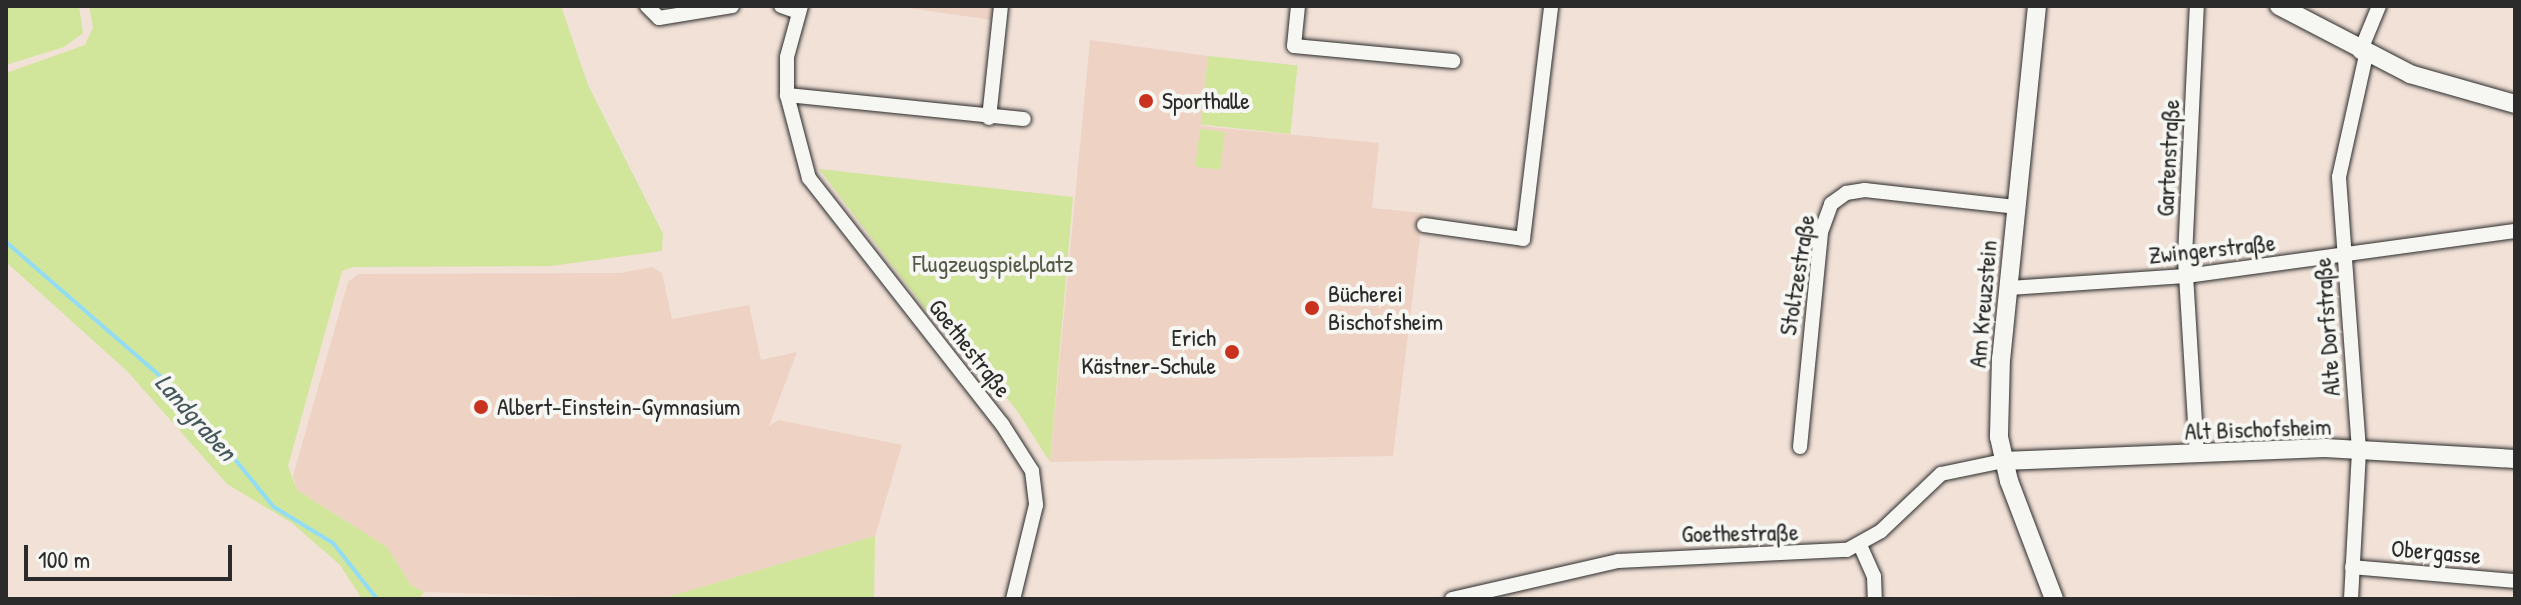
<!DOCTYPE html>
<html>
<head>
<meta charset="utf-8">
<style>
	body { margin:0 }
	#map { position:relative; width:2521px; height:605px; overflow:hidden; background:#f1e1d7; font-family:"Patrick Hand",sans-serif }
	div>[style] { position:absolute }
	.built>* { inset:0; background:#eed3c4 }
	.green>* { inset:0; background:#d1e69b; transform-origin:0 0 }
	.stream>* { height:4px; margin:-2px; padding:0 2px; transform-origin:2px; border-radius:2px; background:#93ddf4 }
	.roads { filter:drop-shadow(0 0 2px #2b2b2b) drop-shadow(0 0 2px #2b2b2b) }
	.minor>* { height:14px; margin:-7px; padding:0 7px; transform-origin:7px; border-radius:7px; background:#f6f6f2 }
	.tertiary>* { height:18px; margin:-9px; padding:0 9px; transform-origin:9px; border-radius:9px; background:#f6f6f2 }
	.dots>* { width:22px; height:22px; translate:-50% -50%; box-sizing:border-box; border:4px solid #f6f6f2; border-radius:50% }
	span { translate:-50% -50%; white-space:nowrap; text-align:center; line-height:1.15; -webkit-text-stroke:8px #f6f6f2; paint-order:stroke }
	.poi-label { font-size:24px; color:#2b2b2b }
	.left { translate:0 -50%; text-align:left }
	.right { translate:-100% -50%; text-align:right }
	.street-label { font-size:24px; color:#2b2b2b }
	.park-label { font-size:24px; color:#545a47 }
	.water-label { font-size:26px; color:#45585d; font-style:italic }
	.frame { position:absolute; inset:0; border:8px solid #2b2b2b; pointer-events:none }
	.scale { position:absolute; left:24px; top:545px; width:208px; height:36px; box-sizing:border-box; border:4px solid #2b2b2b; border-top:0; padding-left:10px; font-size:24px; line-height:28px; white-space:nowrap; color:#2b2b2b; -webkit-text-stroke:6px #f6f6f2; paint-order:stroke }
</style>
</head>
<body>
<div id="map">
	<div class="built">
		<div style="clip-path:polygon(894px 6px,994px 6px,992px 20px)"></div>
		<div style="clip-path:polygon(1090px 40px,1208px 56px,1201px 126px,1379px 143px,1372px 208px,1423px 213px,1393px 456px,1050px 462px)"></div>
		<div style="clip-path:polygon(652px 267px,662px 273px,672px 319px,749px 305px,761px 360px,797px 352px,769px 426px,779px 420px,902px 445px,875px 536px,661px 599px,424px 592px,411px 585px,387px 547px,297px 490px,293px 476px,348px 282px,358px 274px,621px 273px)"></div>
	</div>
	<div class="green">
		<div style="clip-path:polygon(6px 6px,79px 6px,83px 33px,64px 47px,6px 65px)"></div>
		<div style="clip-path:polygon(89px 6px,561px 6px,588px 85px,663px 234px,662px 251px,551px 266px,353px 267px,342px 271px,288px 466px,297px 490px,387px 547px,411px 585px,424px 592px,419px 599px,362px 599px,340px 565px,292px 523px,227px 484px,127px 371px,6px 262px,6px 73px,85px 45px,93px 27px)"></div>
		<div style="left:1208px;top:56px;width:90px;height:69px;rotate:6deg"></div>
		<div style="left:1200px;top:129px;width:25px;height:38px;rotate:7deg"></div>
		<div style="clip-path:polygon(819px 169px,1073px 197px,1050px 462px,1018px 412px,948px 324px,933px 319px)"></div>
		<div style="clip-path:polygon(875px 536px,874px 599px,661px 599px)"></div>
	</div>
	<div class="stream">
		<div style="left:6px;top:242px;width:235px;rotate:41deg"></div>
		<div style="left:183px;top:396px;width:144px;rotate:50.7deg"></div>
		<div style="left:274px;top:507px;width:69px;rotate:31.4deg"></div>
		<div style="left:333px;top:543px;width:71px;rotate:51.8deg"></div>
	</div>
	<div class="roads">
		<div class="minor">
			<div style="left:647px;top:6px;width:17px;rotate:45deg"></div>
			<div style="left:659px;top:18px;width:74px;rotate:-9.3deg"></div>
			<div style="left:781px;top:6px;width:18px;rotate:19deg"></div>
			<div style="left:801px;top:6px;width:53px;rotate:105.4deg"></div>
			<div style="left:787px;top:57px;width:38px;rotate:90deg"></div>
			<div style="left:787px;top:95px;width:86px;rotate:75.2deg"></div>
			<div style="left:809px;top:178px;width:313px;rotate:51.9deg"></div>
			<div style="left:1002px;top:424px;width:56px;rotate:57.4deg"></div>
			<div style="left:1032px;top:471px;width:34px;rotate:83deg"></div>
			<div style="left:1036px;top:505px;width:97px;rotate:103.7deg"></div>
			<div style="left:1298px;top:6px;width:40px;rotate:95.7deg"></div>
			<div style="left:1294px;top:46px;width:160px;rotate:5.4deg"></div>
			<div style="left:2360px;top:52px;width:50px;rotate:-67.6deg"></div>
			<div style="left:787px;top:95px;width:238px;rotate:5.8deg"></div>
			<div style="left:989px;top:118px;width:113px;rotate:-83.9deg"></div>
			<div style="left:1424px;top:225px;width:100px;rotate:8deg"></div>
			<div style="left:1523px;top:239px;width:235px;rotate:-83.1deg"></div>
			<div style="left:2009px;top:288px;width:177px;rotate:-3.9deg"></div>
			<div style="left:2186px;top:276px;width:332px;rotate:-7.8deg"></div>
			<div style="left:1800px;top:447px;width:216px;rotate:-84.4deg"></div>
			<div style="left:1821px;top:232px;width:30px;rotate:-70deg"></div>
			<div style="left:1831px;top:204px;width:19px;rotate:-36deg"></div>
			<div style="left:1846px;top:193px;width:19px;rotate:-9deg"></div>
			<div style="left:1865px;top:190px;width:153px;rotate:6.4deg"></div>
			<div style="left:2197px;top:455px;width:198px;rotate:-93.5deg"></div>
			<div style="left:2185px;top:257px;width:251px;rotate:-87.3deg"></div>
			<div style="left:1860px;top:545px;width:34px;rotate:66deg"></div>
			<div style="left:1874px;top:576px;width:23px;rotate:88deg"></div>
			<div style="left:2352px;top:567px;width:164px;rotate:4.9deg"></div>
			<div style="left:1452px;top:599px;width:170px;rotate:-12.9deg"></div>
			<div style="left:1618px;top:561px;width:229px;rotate:-2.8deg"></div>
			<div style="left:1847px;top:550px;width:39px;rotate:-29deg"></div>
			<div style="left:1881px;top:531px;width:83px;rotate:-43.5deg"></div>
			<div style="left:1941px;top:474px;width:63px;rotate:-11.8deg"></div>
			<div style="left:2351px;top:599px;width:149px;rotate:-86.9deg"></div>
			<div style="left:2359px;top:450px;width:274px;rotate:-94.2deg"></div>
			<div style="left:2339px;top:177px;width:125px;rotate:-77.5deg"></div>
		</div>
		<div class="tertiary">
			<div style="left:2037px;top:6px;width:354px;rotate:95.8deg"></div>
			<div style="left:2001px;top:358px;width:79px;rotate:91.5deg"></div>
			<div style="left:1999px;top:437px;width:45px;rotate:77.2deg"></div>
			<div style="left:2009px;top:481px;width:126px;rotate:69.1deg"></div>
			<div style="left:2279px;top:6px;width:148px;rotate:27.4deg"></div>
			<div style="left:2410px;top:74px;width:109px;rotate:15.9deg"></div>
			<div style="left:2003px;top:461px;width:322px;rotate:-2.3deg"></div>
			<div style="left:2325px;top:448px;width:190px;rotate:3.3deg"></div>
		</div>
	</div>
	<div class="dots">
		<div style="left:1146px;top:101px;background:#c8321e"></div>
		<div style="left:1312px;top:308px;background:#c8321e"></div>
		<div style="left:1232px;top:352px;background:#c8321e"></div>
		<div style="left:481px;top:407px;background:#c8321e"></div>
	</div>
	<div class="poi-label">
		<span class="left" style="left:1162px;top:101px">Sporthalle</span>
		<span class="left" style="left:1328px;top:308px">Bücherei<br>Bischofsheim</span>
		<span class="right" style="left:1216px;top:352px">Erich<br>Kästner-Schule</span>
		<span class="left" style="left:497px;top:407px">Albert-Einstein-Gymnasium</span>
	</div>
	<div class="street-label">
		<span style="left:2168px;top:158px;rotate:-87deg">Gartenstraße</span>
		<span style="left:2212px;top:249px;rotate:-6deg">Zwingerstraße</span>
		<span style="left:1797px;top:275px;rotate:-81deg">Stoltzestraße</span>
		<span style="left:1983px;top:304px;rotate:-85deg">Am Kreuzstein</span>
		<span style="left:2327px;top:327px;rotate:-94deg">Alte Dorfstraße</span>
		<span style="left:970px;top:348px;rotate:52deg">Goethestraße</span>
		<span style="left:2258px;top:429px;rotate:-2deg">Alt Bischofsheim</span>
		<span style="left:1740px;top:533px;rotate:-1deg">Goethestraße</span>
		<span style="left:2436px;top:552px;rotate:5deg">Obergasse</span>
	</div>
	<div class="park-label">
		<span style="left:993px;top:264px">Flugzeugspielplatz</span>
	</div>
	<div class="water-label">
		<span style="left:196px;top:417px;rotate:48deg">Landgraben</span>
	</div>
	<div class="frame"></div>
	<div class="scale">100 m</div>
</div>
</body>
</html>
